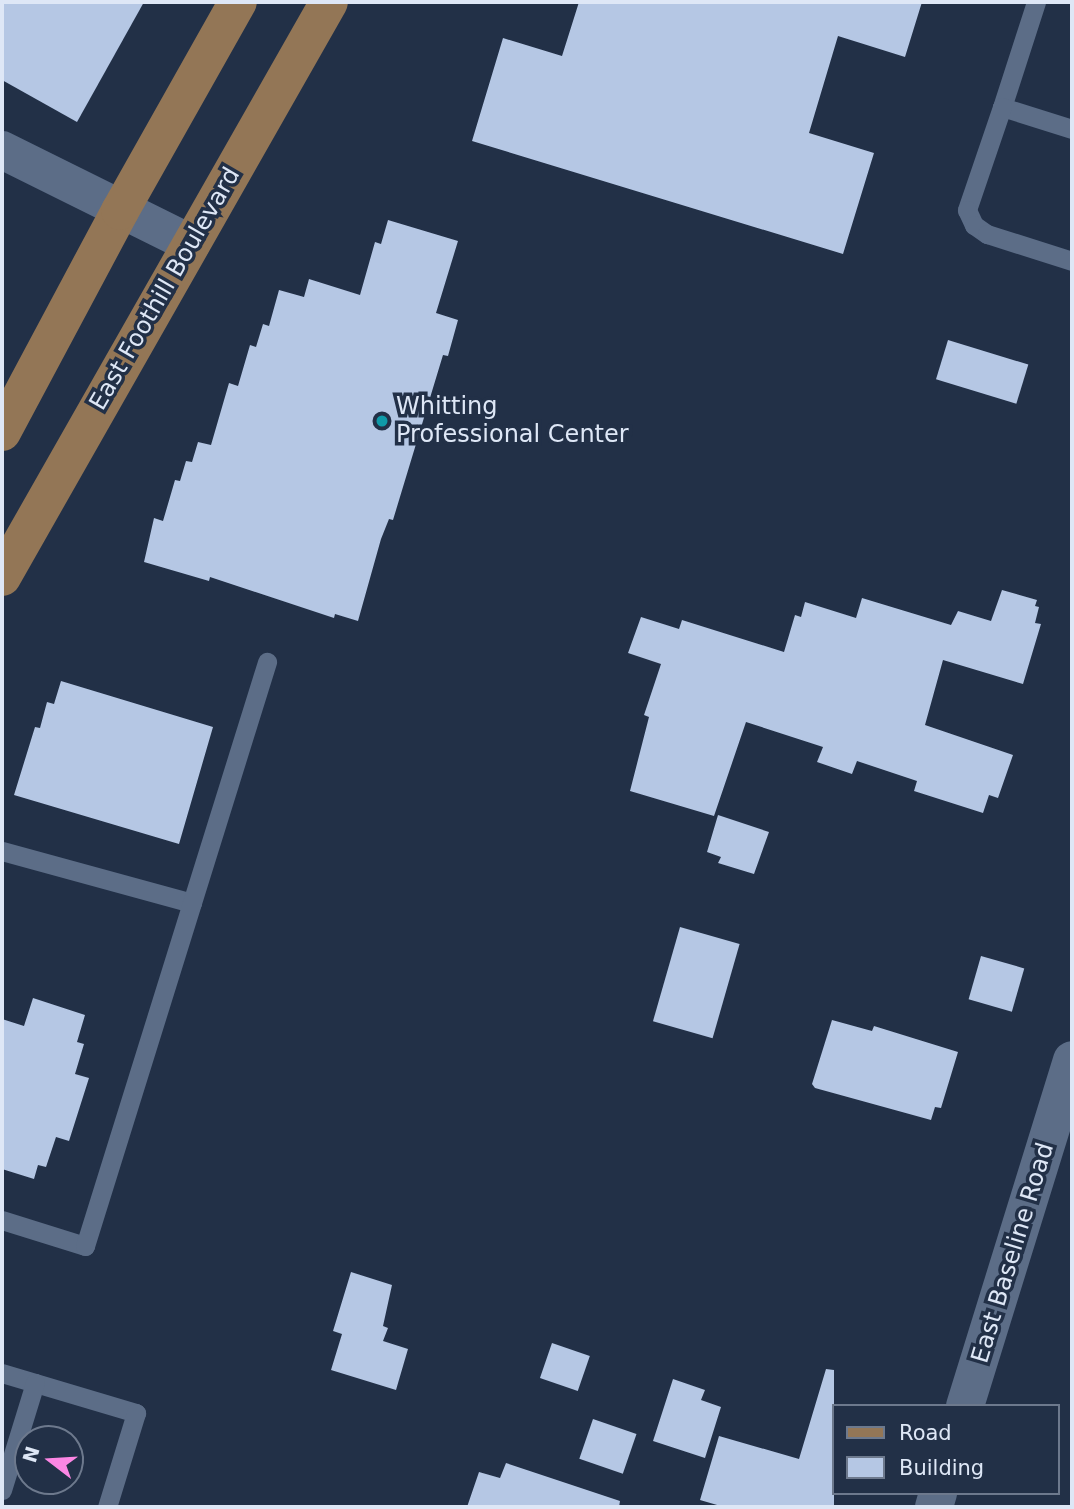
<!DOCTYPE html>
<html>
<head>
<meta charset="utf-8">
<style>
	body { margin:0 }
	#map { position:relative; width:1074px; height:1509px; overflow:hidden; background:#223047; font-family:"DejaVu Sans",sans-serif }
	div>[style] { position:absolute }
	.building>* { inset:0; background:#b5c7e4; transform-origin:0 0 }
	.lane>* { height:19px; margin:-9.5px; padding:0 9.5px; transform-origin:9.5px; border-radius:9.5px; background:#5c6d87 }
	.street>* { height:38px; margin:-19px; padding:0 19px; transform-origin:19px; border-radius:19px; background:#5c6d87 }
	.secondary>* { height:38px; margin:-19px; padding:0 19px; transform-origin:19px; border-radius:19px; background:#5c6d87 }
	.primary>* { height:38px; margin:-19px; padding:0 19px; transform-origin:19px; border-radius:19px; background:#937656 }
	.dots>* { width:19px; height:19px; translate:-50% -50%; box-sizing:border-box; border:4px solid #223047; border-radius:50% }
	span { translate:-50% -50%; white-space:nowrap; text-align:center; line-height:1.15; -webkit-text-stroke:7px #223047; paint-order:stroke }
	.street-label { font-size:24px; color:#dee7f6 }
	.poi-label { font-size:24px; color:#dee7f6 }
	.left { translate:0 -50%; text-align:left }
	.frame { position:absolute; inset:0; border:4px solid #dee7f6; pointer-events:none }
	.legend { position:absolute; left:832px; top:1404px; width:228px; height:91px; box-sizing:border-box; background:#223047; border:2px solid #6d798d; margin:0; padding:9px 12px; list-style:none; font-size:21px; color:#dee7f6 }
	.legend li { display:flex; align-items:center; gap:14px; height:35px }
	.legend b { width:35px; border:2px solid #6d798d }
	.north { position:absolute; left:14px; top:1425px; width:70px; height:70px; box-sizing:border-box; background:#223047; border:2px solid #6d798d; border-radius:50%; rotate:287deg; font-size:19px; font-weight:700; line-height:28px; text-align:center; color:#dee7f6 }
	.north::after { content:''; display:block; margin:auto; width:24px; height:32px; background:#fc86e4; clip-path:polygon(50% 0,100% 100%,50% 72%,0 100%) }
</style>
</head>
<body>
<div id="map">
	<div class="building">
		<div style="clip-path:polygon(2px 2px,144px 2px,77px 122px,2px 80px)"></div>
		<div style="clip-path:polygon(579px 2px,922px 2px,905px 57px,838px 36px,809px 133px,874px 153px,843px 254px,472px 141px,503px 38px,562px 56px)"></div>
		<div style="clip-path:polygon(388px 220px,458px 241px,436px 313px,458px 320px,448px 356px,443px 355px,393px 520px,389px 519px,381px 539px,358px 621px,335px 614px,334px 618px,210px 577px,209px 581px,144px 562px,154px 518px,163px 521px,175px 480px,180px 481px,186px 461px,192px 462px,198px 442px,211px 445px,229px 383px,238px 386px,250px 345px,256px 347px,263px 324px,269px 326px,279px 290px,304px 297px,309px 279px,360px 295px,375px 242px,381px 244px)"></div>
		<div style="left:948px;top:340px;width:84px;height:41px;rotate:17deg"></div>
		<div style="clip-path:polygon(1002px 590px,1037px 600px,1035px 606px,1039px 607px,1035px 623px,1041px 624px,1023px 684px,943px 660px,925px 725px,1013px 755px,998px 798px,989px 795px,983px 813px,914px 791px,917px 781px,857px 761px,852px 774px,817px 762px,823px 747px,746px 722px,714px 816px,630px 791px,649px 717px,644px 715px,661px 664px,628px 653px,641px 617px,679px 629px,682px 620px,784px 652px,795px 615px,801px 617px,805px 602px,856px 618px,862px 598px,951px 625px,958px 611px,991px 621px)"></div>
		<div style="clip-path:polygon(61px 681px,213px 727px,179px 844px,14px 795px,35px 727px,40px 728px,47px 702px,54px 704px)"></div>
		<div style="clip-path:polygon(718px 815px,769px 832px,754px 874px,718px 863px,721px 857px,707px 852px)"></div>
		<div style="left:680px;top:927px;width:62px;height:98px;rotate:16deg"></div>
		<div style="left:981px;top:956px;width:45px;height:45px;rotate:16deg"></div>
		<div style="clip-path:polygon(33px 998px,85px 1015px,77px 1042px,84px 1044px,75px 1074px,89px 1078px,69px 1141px,56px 1137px,46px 1167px,38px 1165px,34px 1179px,2px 1169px,2px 1019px,24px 1026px)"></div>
		<div style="clip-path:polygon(832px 1020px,872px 1031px,874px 1026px,958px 1052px,941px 1108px,935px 1107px,931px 1120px,815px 1088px,812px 1084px)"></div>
		<div style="clip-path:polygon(351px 1272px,392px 1285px,383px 1326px,388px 1328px,383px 1341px,408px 1349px,396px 1390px,331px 1370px,342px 1334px,333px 1331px)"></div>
		<div style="left:552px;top:1343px;width:40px;height:37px;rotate:19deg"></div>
		<div style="clip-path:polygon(826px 1369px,834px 1370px,834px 1507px,724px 1507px,700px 1500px,719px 1436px,799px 1459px)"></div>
		<div style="clip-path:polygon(673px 1379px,705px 1390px,701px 1400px,721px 1407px,705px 1458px,653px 1441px)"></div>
		<div style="left:593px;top:1419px;width:46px;height:42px;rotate:19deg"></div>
		<div style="clip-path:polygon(506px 1463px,620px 1501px,619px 1507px,467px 1507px,479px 1472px,500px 1478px)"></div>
	</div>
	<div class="lane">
		<div style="left:1036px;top:2px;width:110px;rotate:107.9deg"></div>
		<div style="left:1002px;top:107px;width:73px;rotate:17.4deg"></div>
		<div style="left:1002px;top:107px;width:109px;rotate:108.8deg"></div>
		<div style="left:967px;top:210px;width:17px;rotate:65deg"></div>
		<div style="left:974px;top:225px;width:16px;rotate:35deg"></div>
		<div style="left:987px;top:234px;width:89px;rotate:17.6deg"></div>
		<div style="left:2px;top:851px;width:197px;rotate:15.3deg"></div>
		<div style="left:2px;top:1220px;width:87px;rotate:17.4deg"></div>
		<div style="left:85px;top:1246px;width:612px;rotate:-72.69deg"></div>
		<div style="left:2px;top:1373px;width:140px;rotate:16.6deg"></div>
		<div style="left:136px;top:1413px;width:98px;rotate:107.1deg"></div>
		<div style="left:2px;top:1490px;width:112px;rotate:-72.9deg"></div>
	</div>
	<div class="street">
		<div style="left:2px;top:150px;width:211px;rotate:26.4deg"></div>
	</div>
	<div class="secondary">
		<div style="left:965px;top:1406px;width:362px;rotate:-72.8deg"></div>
		<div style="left:934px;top:1507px;width:15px;rotate:-74deg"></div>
	</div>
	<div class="primary">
		<div style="left:2px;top:432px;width:251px;rotate:-61.9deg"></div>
		<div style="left:120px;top:211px;width:240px;rotate:-60.6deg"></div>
		<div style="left:2px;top:577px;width:661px;rotate:-60.37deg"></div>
	</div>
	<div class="dots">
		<div style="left:382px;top:421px;background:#0f9aa8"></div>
	</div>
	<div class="street-label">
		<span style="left:165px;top:289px;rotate:-60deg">East Foothill Boulevard</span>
		<span style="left:1013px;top:1253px;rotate:-73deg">East Baseline Road</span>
	</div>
	<div class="poi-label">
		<span class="left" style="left:396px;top:421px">Whitting<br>Professional Center</span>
	</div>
	<div class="frame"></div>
	<ul class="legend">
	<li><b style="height:9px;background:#937656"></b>Road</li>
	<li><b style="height:19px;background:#b5c7e4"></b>Building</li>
	</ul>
	<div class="north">N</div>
</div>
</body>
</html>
